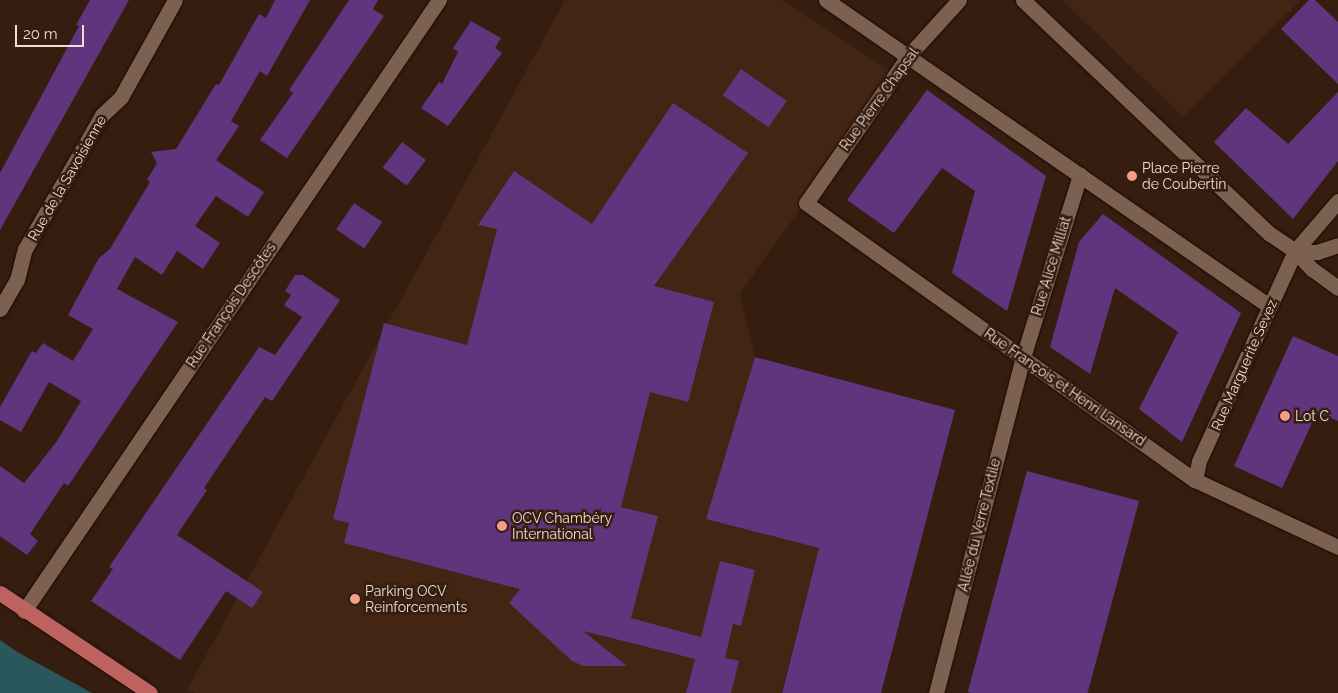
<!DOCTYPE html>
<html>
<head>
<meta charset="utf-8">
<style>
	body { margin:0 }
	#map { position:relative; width:1338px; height:693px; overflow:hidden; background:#351e10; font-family:Raleway,sans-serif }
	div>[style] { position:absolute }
	.built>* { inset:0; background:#422512 }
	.water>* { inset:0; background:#2a575b }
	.building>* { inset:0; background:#61347e; transform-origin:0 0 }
	.roads { filter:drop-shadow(0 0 1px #1c0700) drop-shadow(0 0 1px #1c0700) }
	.street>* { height:15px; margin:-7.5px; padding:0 7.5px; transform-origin:7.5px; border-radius:7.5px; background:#7c6150 }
	.secondary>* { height:15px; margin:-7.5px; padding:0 7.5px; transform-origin:7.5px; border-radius:7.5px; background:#7c6150 }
	.primary>* { height:15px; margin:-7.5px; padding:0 7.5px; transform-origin:7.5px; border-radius:7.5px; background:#be625f }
	.dots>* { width:14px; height:14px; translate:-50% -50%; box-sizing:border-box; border:2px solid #351e10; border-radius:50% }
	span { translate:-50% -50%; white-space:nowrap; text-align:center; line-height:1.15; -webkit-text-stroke:5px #351e10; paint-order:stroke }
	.street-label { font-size:14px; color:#edddd3 }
	.poi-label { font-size:14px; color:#edddd3 }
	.left { translate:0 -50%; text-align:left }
	.scale { position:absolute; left:15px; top:25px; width:69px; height:22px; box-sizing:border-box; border:2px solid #edddd3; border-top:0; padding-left:6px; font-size:15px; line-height:18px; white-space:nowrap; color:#edddd3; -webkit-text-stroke:4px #351e10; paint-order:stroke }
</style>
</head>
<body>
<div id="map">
	<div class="built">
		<div style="clip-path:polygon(565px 0,782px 0,896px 75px,740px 293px,755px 357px,706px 519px,819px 548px,781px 693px,195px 693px,187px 690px)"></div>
		<div style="clip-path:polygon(1062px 0,1301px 0,1183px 117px)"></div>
	</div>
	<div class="water">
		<div style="clip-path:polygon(0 640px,19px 653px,92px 693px,0 693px)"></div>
	</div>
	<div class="building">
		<div style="clip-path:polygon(90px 0,129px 0,0 230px,0 173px,79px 26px,76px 25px)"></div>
		<div style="clip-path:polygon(275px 0,310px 0,267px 76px,260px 71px,231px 121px,239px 126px,216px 160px,264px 192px,248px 217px,216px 196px,195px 226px,220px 243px,203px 269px,177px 251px,162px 275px,135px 257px,117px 289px,178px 322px,68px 486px,64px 483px,30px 534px,38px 541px,27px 555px,0 536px,0 466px,24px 483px,57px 441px,81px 401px,49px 382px,21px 432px,0 420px,0 407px,32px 351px,36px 353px,43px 343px,73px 361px,93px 329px,68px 315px,99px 258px,110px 249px,150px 182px,147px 180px,157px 163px,151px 152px,176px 149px,216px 84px,219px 85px,259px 14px,266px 18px)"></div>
		<div style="clip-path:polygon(349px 0,378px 0,373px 9px,384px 16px,287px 158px,260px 140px,293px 93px,289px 90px)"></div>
		<div style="clip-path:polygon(1309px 0,1315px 0,1338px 22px,1338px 84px,1281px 29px)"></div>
		<div style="clip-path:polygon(471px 21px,501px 38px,495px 48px,502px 53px,448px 126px,421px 108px,439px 82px,442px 84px,458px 52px,453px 48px)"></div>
		<div style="left:741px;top:69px;width:56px;height:32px;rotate:35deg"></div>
		<div style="clip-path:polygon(927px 90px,1046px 176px,1007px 311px,952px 273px,975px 191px,942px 168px,894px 233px,847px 200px)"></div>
		<div style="clip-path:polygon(1338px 92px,1338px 161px,1293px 219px,1214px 142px,1246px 108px,1288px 144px)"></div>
		<div style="clip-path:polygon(673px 103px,748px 153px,654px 286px,714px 302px,688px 402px,650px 392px,621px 507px,658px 516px,631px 618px,701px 637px,720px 561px,755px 570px,741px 626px,733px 624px,725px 658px,739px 661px,731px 693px,686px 693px,695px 659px,583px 631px,627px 666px,583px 666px,572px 661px,509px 603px,520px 589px,344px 543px,349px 523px,333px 519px,384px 323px,467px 345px,497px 229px,478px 225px,514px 171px,592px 224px)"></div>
		<div style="left:402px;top:142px;width:30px;height:32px;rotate:37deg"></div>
		<div style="left:354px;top:203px;width:34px;height:32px;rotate:34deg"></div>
		<div style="clip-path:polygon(1103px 214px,1241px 313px,1182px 442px,1139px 409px,1178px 332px,1115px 288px,1090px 374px,1050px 347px,1079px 242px)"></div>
		<div style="clip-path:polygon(295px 275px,303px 275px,340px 300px,272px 401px,265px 397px,204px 488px,207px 490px,177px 535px,263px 592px,252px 608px,226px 591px,180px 660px,91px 601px,113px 569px,109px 567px,259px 347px,275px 355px,302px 317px,284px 305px,291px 295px,285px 291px)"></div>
		<div style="clip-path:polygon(1293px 336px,1338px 356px,1338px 421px,1317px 412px,1282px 488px,1234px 466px)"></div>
		<div style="clip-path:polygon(755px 357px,955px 410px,881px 693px,782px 693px,819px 548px,706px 519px)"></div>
		<div style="left:1027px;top:471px;width:116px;height:229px;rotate:15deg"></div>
	</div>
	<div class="roads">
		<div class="street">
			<div style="left:826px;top:0;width:538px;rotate:34.63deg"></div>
			<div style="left:959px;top:0;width:74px;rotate:132.3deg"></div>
			<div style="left:909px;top:55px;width:180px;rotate:124.8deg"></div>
			<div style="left:806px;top:203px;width:478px;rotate:35.5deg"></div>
			<div style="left:1195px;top:480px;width:158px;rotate:25.1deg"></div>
			<div style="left:1295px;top:251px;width:25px;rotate:47deg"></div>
			<div style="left:1312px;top:269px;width:32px;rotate:36deg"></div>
			<div style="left:0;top:309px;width:34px;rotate:-60deg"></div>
			<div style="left:17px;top:280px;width:32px;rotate:-76deg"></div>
			<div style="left:25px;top:249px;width:155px;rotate:-60.1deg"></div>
			<div style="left:102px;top:115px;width:26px;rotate:-43deg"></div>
			<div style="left:121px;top:97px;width:111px;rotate:-60.9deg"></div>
			<div style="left:1195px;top:480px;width:19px;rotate:-78deg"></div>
			<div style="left:1199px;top:461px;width:231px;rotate:-65.4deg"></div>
			<div style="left:1295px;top:251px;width:66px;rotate:-49.3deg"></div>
			<div style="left:24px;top:611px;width:739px;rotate:-55.82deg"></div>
			<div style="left:936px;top:693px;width:347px;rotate:-75.5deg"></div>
			<div style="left:1023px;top:357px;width:191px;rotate:-72.6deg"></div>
		</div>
		<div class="secondary">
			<div style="left:1023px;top:0;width:340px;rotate:43.5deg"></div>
			<div style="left:1270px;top:234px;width:30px;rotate:34deg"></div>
			<div style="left:1295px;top:251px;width:22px;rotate:3deg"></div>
			<div style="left:1317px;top:252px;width:22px;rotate:-18deg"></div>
		</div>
		<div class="primary">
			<div style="left:0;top:593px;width:180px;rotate:33.7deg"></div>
		</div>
	</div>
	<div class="dots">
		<div style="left:1132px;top:176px;background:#f49e88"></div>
		<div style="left:1285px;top:416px;background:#f49e88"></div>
		<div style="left:502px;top:526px;background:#f49e88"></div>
		<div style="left:355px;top:599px;background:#f49e88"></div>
	</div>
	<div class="street-label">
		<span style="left:879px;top:99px;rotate:-54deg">Rue Pierre Chapsal</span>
		<span style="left:67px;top:178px;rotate:-60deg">Rue de la Savoisienne</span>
		<span style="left:1051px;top:266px;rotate:-73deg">Rue Alice Milliat</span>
		<span style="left:231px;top:305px;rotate:-56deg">Rue François Descôtes</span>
		<span style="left:1244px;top:365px;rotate:-66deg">Rue Marguerite Sevez</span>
		<span style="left:1065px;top:387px;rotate:35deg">Rue François et Henri Lansard</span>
		<span style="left:979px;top:525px;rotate:-76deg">Allée du Verre Textile</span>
	</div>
	<div class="poi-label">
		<span class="left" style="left:1142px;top:176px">Place Pierre<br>de Coubertin</span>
		<span class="left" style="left:1295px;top:416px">Lot C</span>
		<span class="left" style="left:512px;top:526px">OCV Chambéry<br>International</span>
		<span class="left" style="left:365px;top:599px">Parking OCV<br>Reinforcements</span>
	</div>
	<div class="scale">20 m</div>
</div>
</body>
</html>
